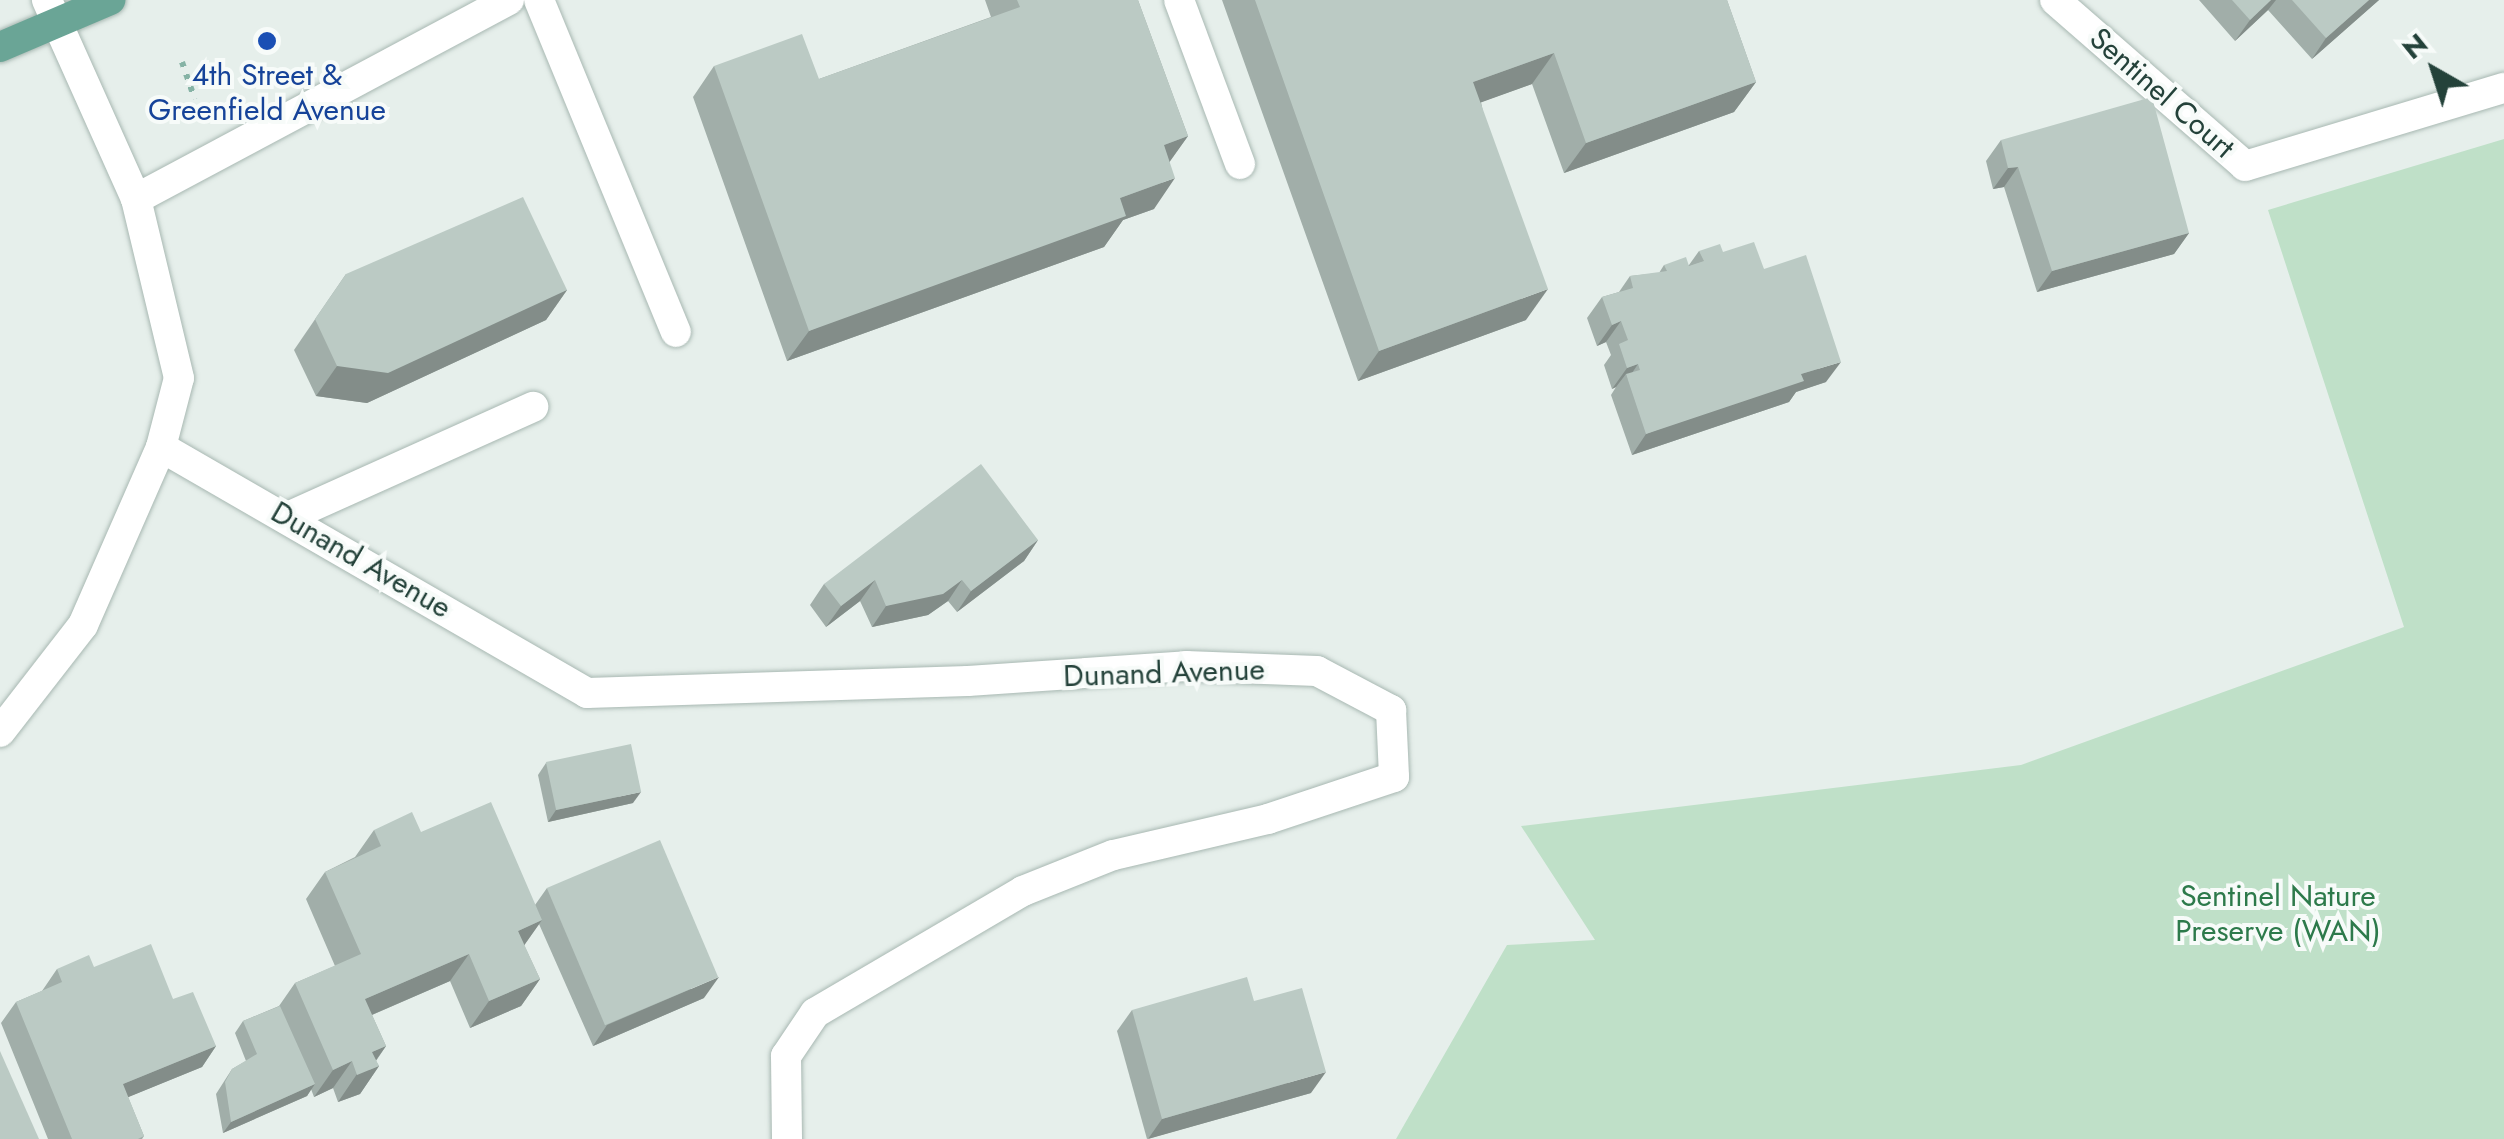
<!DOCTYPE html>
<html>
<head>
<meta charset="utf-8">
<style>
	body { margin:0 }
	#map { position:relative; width:2504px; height:1139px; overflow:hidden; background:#e6efeb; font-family:Jost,sans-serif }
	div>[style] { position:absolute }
	.green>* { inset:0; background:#bfe0c8 }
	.path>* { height:6px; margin-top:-3px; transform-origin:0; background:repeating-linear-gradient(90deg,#86b3a5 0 5px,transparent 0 13px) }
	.roads { filter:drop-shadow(0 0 2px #a8b8b2) drop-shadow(0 0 2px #a8b8b2) }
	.lane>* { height:30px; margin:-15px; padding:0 15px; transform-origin:15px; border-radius:15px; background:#fff }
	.street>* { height:30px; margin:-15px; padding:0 15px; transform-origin:15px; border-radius:15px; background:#fff }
	.primary>* { height:30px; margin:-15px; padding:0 15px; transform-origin:15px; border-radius:15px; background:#6aa596 }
	.wall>* { inset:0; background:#a1aea9 }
	.shaded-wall>* { inset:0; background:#838d89 }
	.building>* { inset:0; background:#bbcac4; transform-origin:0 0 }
	.dots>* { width:28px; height:28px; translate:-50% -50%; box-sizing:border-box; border:5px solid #f7fbf9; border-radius:50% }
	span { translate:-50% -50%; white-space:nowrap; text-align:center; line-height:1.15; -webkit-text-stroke:8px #f7fbf9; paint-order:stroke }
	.transit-label { font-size:30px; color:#164399 }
	.street-label { font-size:30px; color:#24423a }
	.park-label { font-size:30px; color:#2d7a4b }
	.north { position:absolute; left:2384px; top:20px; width:100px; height:100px; -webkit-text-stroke:8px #f7fbf9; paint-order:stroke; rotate:321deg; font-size:28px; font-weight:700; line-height:40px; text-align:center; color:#24423a }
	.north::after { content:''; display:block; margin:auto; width:35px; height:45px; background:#24423a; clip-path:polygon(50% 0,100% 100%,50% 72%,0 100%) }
</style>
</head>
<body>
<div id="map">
	<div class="green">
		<div style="clip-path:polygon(2504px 139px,2504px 1139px,1396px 1139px,1507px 945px,1595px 940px,1521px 826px,2021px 765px,2404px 627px,2268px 210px)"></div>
	</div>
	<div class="path">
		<div style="left:182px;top:62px;width:39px;rotate:71deg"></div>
	</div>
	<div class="roads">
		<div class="lane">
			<div style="left:539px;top:0;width:359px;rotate:67.6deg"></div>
			<div style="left:1179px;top:0;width:175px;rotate:69.6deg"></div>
			<div style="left:288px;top:517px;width:269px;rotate:-24.2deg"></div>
		</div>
		<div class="street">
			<div style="left:2055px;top:0;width:252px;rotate:41.1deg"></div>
			<div style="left:2245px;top:166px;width:270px;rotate:-16.8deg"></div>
			<div style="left:136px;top:199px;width:423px;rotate:-28.1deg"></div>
			<div style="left:161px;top:447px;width:492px;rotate:30deg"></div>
			<div style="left:587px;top:693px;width:381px;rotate:-1.8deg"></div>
			<div style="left:968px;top:681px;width:219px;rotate:-3.9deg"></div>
			<div style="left:1186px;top:666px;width:131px;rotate:2.2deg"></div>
			<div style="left:1317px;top:671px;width:84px;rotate:27.8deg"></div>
			<div style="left:1391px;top:710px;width:67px;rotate:87.4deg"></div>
			<div style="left:1394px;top:777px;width:133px;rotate:161.6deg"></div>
			<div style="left:1268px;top:819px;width:159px;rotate:166.9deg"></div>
			<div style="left:1113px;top:855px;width:97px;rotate:158.2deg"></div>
			<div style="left:1023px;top:891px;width:241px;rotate:149.6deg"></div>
			<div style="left:815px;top:1013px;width:52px;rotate:124deg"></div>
			<div style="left:786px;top:1056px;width:83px;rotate:89.3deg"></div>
			<div style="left:0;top:732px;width:135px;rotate:-52.2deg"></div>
			<div style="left:83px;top:625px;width:194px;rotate:-66.3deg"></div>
			<div style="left:161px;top:447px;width:71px;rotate:-75.4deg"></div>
			<div style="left:179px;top:378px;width:184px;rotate:-103.5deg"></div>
			<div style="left:136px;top:199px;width:218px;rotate:-114.1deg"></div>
		</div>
		<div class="primary">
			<div style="left:0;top:47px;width:120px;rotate:-23.1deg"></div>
		</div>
	</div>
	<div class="wall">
		<div style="clip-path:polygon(985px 0,1138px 0,1188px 136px,1169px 162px,1154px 209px,1123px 220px,1104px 247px,787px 361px,693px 97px,714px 66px,819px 79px,991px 17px)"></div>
		<div style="clip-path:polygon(1222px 0,1727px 0,1756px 82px,1734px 112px,1564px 173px,1532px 84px,1481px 102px,1526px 320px,1358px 381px)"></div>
		<div style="clip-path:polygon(2199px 0,2379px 0,2312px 59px,2268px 10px,2235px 41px)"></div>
		<div style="clip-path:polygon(2001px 140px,2189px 233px,2174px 254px,2037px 292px,2004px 187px,1993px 189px,1986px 161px)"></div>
		<div style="clip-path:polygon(1699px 251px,1723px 252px,1764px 269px,1826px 382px,1796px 392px,1789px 402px,1632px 455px,1611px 395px,1616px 387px,1612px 389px,1604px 365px,1611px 355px,1606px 342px,1597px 346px,1587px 318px,1602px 297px,1619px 292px,1630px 276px,1659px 273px,1664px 265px,1689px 265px)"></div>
		<div style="clip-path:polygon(346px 274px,567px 290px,546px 320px,367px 403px,316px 396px,294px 350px)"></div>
		<div style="clip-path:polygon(1038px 540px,1024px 561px,957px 612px,948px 601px,928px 615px,872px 627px,860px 601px,826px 627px,810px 605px,824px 584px)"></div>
		<div style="clip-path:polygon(546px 763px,633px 803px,548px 822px,538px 775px)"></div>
		<div style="clip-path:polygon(374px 830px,421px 832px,535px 905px,547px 888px,704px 998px,593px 1046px,539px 924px,524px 945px,540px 979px,521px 1006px,470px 1028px,450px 981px,372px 1015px,386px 1046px,376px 1061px,379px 1066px,360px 1094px,338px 1102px,333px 1088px,314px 1097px,311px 1089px,307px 1096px,223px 1133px,216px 1094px,232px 1069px,246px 1061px,235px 1033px,243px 1021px,279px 1006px,295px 983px,335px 966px,306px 899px,325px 872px,355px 857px)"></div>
		<div style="clip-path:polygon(94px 967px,173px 999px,216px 1046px,202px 1067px,128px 1097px,144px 1136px,142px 1139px,48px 1139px,1px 1023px,16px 1002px,42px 991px,57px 969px)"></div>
		<div style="clip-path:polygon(1132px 1010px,1311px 1093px,1147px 1139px,1117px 1031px)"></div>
	</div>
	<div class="shaded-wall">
		<div style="clip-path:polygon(2271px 0,2276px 0,2268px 10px,2235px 41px,2250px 20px)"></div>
		<div style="clip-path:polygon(2369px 0,2379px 0,2312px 59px,2326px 38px)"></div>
		<div style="clip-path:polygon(1554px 53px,1532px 84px,1452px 113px,1473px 82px)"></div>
		<div style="clip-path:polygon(1756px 82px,1734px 112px,1564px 173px,1586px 143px)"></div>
		<div style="clip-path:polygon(1188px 136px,1166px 167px,1164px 145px)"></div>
		<div style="clip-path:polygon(2018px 167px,2004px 187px,1993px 189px,2008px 168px)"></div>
		<div style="clip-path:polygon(1175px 178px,1154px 209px,1123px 220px,1104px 247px,787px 361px,809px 331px,1120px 198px)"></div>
		<div style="clip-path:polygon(2189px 233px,2174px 254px,2037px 292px,2052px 271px)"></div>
		<div style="clip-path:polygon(1548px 289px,1526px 320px,1358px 381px,1379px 351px)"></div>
		<div style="clip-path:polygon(567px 290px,546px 320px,367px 403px,316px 396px,337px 366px)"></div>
		<div style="clip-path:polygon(1621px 321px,1606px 342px,1597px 346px,1612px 325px)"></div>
		<div style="clip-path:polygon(1841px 362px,1826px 382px,1796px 392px,1789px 402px,1632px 455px,1646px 434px,1801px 374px)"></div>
		<div style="clip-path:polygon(1638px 364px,1628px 379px,1626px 374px,1616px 387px,1612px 389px,1627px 368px)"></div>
		<div style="clip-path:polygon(1038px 540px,1024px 561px,957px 612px,971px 591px)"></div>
		<div style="clip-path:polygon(875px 580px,860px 601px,826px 627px,841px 606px)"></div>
		<div style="clip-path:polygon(962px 580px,948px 601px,928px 615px,872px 627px,886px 606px)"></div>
		<div style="clip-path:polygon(641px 792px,633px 803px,548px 822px,556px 810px)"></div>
		<div style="clip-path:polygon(542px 920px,523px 947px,518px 931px)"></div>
		<div style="clip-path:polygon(469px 954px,450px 981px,346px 1026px,365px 999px)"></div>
		<div style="clip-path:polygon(719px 977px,704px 998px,593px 1046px,607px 1025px)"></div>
		<div style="clip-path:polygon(540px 979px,521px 1006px,470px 1028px,489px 1001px)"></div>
		<div style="clip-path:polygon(216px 1046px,202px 1067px,109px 1105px,123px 1084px)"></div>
		<div style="clip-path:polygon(386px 1046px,369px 1070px,379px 1066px,360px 1094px,338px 1102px,372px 1052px)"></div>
		<div style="clip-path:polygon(352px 1061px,333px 1088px,314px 1097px,333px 1070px)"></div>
		<div style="clip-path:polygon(1326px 1072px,1311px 1093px,1148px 1139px,1162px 1119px)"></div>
		<div style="clip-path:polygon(315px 1084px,307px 1096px,223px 1133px,231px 1122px)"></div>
	</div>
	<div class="building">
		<div style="clip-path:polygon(1017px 0,1138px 0,1188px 136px,1164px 145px,1175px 178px,1120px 198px,1126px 216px,809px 331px,714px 66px,802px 34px,819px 79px,1020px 7px)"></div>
		<div style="clip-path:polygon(1255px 0,1727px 0,1756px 82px,1586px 143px,1554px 53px,1473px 82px,1548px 289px,1379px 351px)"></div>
		<div style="clip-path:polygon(2232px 0,2271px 0,2250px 20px)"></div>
		<div style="clip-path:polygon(2292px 0,2369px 0,2326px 38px)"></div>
		<div style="clip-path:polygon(2152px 97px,2189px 233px,2052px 271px,2018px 167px,2008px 168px,2001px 140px)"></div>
		<div style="clip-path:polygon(523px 197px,567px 290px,388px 373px,337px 366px,315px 319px,346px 274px)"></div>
		<div style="clip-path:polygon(1754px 242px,1764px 269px,1806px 255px,1841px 362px,1801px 374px,1804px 381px,1646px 434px,1626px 374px,1640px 370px,1638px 364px,1627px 368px,1619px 344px,1628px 340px,1621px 321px,1612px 325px,1602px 297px,1633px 288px,1630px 276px,1667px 271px,1664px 265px,1686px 257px,1689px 266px,1704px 261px,1699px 251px,1720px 244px,1723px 252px)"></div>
		<div style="clip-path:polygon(981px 464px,1038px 540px,971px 591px,962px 580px,943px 594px,886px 606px,875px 580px,841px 606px,824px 584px)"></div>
		<div style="left:631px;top:744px;width:49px;height:87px;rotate:78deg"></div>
		<div style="clip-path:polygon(491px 802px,542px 920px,518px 931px,540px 979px,489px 1001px,469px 954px,365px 999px,386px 1046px,372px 1052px,379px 1066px,357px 1075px,352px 1061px,333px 1070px,295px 983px,361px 954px,325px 872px,381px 846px,374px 830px,412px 812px,421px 832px)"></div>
		<div style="left:660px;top:840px;width:149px;height:123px;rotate:67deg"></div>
		<div style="clip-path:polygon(151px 944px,173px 999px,193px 992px,216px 1046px,123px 1084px,144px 1136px,138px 1139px,72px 1139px,16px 1002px,62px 982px,57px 969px,89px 955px,94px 967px)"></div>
		<div style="clip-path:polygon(1247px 977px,1254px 1001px,1302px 988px,1326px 1072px,1162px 1119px,1132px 1010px)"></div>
		<div style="clip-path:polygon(280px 1006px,315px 1084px,231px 1122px,225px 1082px,232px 1069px,257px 1054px,243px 1021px)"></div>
		<div style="clip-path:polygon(0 1051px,39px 1139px,0 1139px)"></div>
	</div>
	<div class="dots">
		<div style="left:267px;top:41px;background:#1a4fb4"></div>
	</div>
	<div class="transit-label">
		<span style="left:267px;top:92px">4th Street &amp;<br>Greenfield Avenue</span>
	</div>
	<div class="street-label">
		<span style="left:2162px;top:93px;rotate:41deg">Sentinel Court</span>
		<span style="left:361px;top:560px;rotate:30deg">Dunand Avenue</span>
		<span style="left:1164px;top:673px;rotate:-2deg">Dunand Avenue</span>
	</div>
	<div class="park-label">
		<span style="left:2278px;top:913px">Sentinel Nature<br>Preserve (WAN)</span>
	</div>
	<div class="north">N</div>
</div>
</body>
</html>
